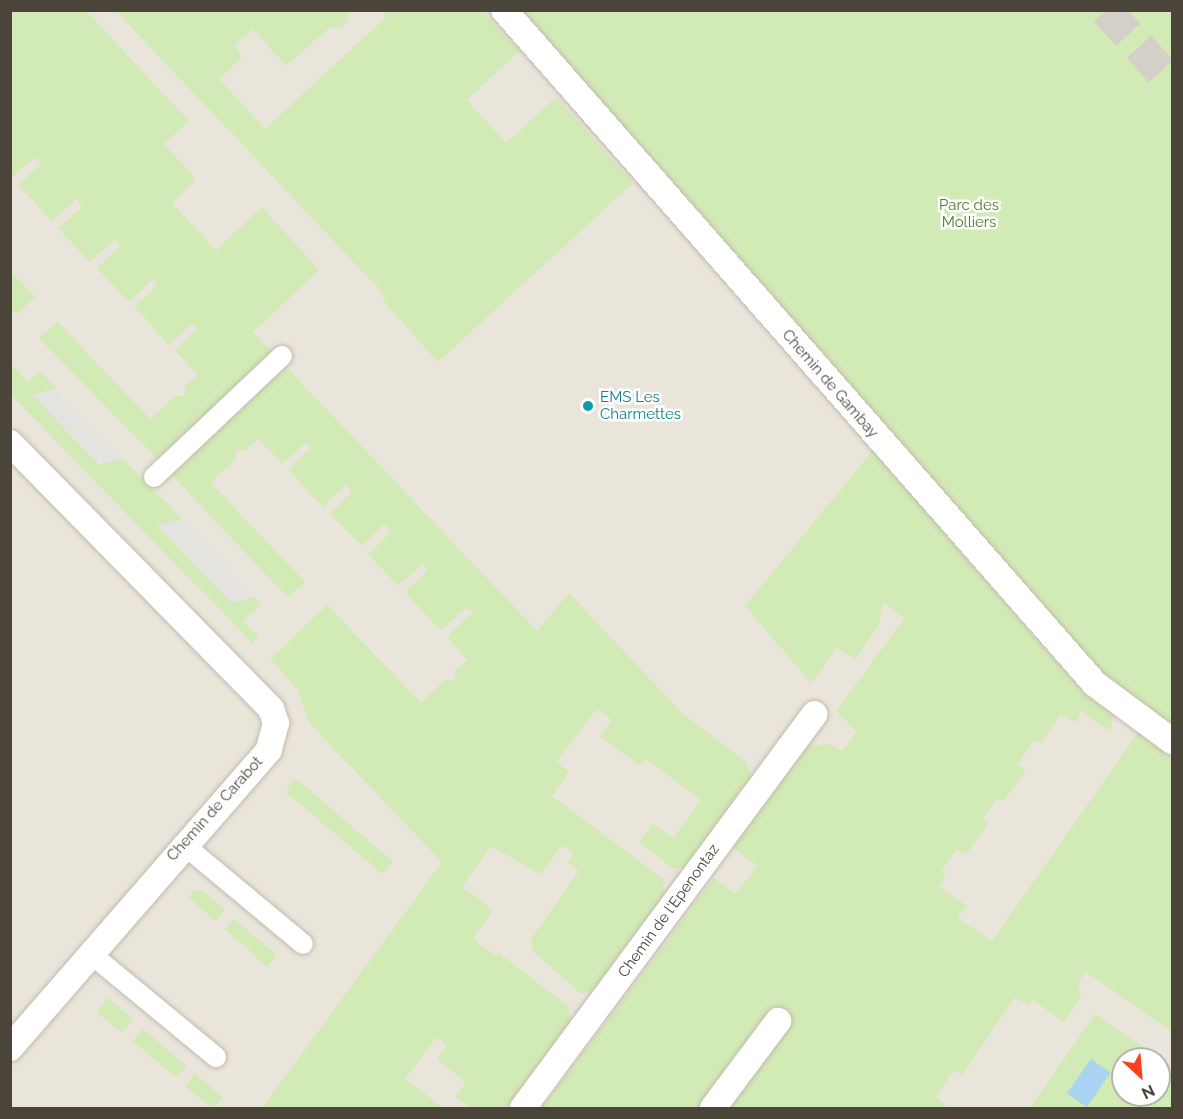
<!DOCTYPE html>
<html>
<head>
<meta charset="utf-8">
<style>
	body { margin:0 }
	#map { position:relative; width:1183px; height:1119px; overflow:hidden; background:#f6f3ec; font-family:Raleway,sans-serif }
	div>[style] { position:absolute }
	.residential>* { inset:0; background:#eae5da }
	.green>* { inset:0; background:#d2eab5; transform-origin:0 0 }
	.parking>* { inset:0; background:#e5e3e0 }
	.water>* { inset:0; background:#a9d4f2; transform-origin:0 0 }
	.motorway-tunnel>* { height:33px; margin-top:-16.5px; transform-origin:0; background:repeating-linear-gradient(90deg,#d4d0c8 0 33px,transparent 0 49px) }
	.roads { filter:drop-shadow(0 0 2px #c2bbae) drop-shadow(0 0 2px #c2bbae) }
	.pedestrian>* { height:20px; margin:-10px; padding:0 10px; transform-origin:10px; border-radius:10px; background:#fff }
	.minor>* { height:26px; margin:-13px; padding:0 13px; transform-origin:13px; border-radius:13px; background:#fff }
	.dots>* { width:16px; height:16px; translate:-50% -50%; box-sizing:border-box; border:3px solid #fff; border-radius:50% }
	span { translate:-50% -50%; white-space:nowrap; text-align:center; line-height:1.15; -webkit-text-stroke:5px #fff; paint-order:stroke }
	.park-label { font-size:15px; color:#4a7f2a }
	.street-label { font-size:15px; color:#4b4439 }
	.culture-label { font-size:15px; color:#0d838f }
	.left { translate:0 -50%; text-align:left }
	.frame { position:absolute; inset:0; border:12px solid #4b4439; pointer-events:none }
	.north { position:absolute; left:1111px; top:1047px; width:60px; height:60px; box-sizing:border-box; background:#fff; border:2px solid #b7b4b0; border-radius:50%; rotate:154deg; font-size:16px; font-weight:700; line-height:24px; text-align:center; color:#4b4439 }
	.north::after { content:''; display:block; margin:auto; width:21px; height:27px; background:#fc3f1d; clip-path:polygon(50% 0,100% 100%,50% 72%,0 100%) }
</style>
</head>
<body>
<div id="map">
	<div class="residential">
		<div style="clip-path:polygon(evenodd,10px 11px,523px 11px,1001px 562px,1172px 727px,1172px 1108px,11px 1108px,10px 11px,1123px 1059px,1159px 1059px,1159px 1095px,1123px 1095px,1123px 1059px)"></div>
	</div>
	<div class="green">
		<div style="clip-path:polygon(10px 11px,86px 11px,189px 121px,164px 144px,196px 179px,172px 203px,216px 250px,262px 207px,319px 270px,253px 332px,537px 631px,569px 593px,681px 712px,746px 762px,753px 781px,689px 866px,674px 869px,639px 842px,653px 824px,673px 838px,701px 800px,645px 758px,639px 765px,600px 736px,612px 720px,597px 709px,556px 762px,569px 772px,552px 796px,663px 879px,664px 897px,596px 989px,581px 994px,532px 950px,531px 939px,579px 871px,567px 862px,574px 853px,562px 845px,540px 874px,491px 846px,462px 887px,493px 910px,473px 939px,496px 956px,499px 953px,568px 1006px,571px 1022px,506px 1108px,470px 1108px,455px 1097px,466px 1082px,437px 1059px,447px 1045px,437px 1037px,405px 1079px,444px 1108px,262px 1108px,442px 862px,310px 724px,297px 689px,270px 659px,327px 605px,421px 703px,444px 681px,455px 680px,455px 671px,468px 660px,447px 637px,475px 610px,464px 609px,441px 631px,405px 592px,428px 571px,422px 564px,398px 586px,368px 554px,391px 531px,384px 524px,362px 546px,330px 514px,352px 491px,346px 485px,323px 507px,288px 470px,311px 448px,306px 442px,282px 464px,258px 439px,245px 451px,236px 450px,236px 459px,211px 483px,305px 582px,288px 598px,172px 475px,258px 393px,247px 379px,159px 461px,39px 338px,57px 321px,150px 419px,175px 396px,185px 396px,185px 387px,198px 375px,175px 351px,198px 328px,192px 323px,169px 345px,134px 307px,157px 285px,153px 279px,129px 302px,97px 268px,120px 246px,115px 239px,90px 262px,58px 228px,82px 207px,76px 199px,52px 221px,18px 185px,42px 163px,35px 157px,11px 178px)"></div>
		<div style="clip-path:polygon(116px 11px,347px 11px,348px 21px,340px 28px,330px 27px,286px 66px,253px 29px,234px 46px,242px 57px,219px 79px,265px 129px,387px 16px,382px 11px,482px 11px,519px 51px,467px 100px,506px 143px,556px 97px,633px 183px,438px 362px,385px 303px,380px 290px)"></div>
		<div style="clip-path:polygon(523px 11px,1172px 11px,1172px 727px,1101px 676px)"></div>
		<div style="clip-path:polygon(11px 272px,35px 297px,17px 314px,11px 307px)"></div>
		<div style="clip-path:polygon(12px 365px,28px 382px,40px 371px,56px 388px,33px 395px,98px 464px,123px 459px,182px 519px,157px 525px,232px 603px,255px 597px,261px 605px,243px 621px,259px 637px,252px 643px,11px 395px)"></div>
		<div style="clip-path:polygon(874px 449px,1039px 643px,1083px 691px,1113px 714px,1111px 732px,1081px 711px,1076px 723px,1061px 714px,1040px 744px,1034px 740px,1017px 764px,1026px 770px,1004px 801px,998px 798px,982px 819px,988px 823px,966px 855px,957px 849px,941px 872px,946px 876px,939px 887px,967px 906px,957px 918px,992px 941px,1139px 731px,1172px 755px,1172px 1032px,1086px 972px,1078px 983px,1081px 997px,1064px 1022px,1033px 1000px,1029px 1006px,1015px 997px,962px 1075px,954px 1070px,936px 1096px,948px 1108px,542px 1108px,714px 878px,736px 894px,757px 866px,732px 847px,807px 747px,830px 744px,842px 751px,857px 732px,836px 711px,905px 618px,883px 602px,879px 624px,855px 660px,837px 648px,811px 683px,745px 606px)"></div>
		<div style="clip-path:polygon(298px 780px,393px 862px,382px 874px,286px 792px,291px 782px)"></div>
		<div style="clip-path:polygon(202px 890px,225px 910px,215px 921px,188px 897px,194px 891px)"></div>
		<div style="clip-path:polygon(234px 919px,277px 955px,267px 967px,225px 929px)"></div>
		<div style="left:108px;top:998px;width:33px;height:18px;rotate:40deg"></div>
		<div style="clip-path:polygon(evenodd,1095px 1014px,1172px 1067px,1172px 1108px,1030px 1108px,1095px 1014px,1123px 1059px,1159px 1059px,1159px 1095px,1123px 1095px,1123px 1059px)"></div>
		<div style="left:143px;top:1029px;width:57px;height:16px;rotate:40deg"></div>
		<div style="clip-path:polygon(195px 1073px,223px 1098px,213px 1108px,185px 1087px)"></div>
	</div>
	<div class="parking">
		<div style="clip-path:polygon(56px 388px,123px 459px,99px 464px,32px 395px)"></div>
		<div style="clip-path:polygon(182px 519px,255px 597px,232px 603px,156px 525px)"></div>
	</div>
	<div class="water">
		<div style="left:1091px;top:1059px;width:24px;height:42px;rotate:35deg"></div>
	</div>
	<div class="motorway-tunnel">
		<div style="left:1106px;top:10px;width:98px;rotate:47.9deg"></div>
	</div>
	<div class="roads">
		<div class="pedestrian">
			<div style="left:154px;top:477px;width:176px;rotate:-43.4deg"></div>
			<div style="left:183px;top:844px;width:156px;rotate:39.8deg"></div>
			<div style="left:91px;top:954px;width:162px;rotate:39.5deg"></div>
		</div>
		<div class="minor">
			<div style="left:504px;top:10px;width:896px;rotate:48.75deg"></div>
			<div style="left:1095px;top:684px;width:96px;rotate:36.5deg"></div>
			<div style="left:10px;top:443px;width:373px;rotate:45.5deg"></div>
			<div style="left:271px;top:709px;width:15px;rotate:70deg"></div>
			<div style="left:276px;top:723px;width:28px;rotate:105deg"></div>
			<div style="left:269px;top:750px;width:395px;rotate:131deg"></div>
			<div style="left:523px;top:1108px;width:490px;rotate:-53.5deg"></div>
			<div style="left:713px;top:1108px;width:109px;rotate:-53.2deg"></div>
		</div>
	</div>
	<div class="dots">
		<div style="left:588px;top:406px;background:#0f9aa8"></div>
	</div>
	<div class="park-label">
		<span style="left:969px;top:214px">Parc des<br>Molliers</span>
	</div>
	<div class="street-label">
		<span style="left:830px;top:384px;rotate:49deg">Chemin de Gambay</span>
		<span style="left:215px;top:809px;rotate:-48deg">Chemin de Carabot</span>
		<span style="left:669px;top:911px;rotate:-54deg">Chemin de l'Epenontaz</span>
	</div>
	<div class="culture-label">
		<span class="left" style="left:600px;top:406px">EMS Les<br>Charmettes</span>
	</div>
	<div class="frame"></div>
	<div class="north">N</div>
</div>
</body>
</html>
